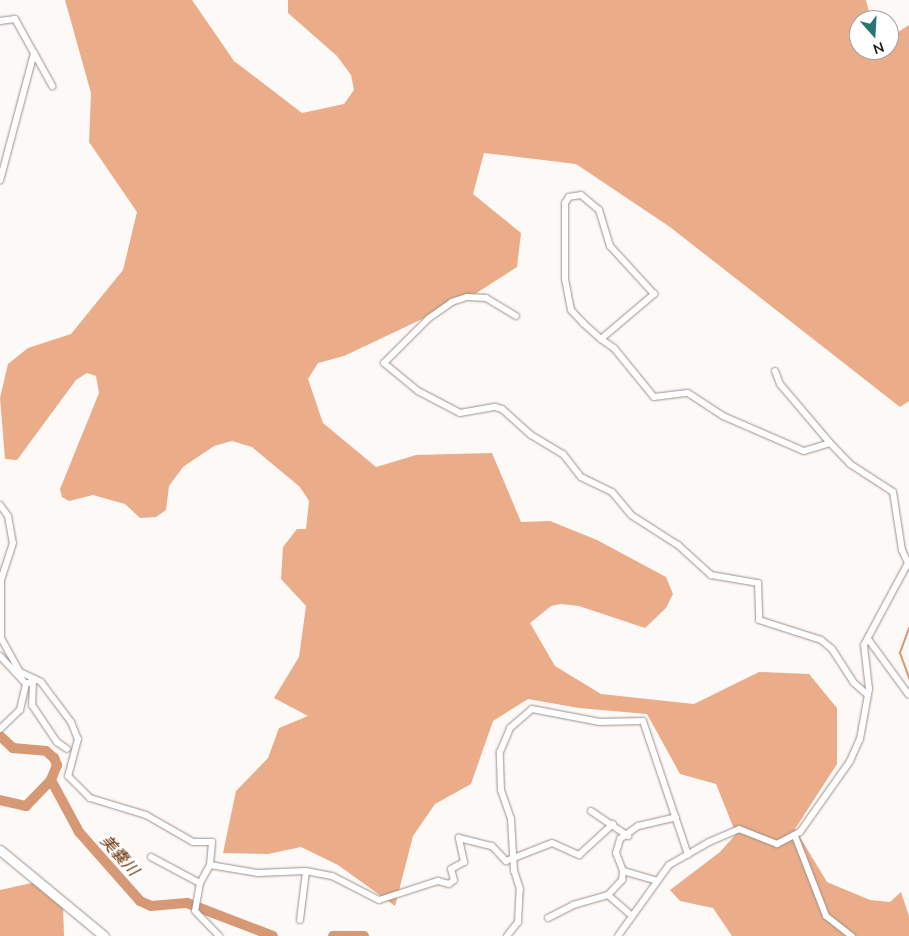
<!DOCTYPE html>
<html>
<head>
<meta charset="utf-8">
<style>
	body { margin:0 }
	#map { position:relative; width:909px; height:936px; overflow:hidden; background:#fdf9f7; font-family:Mulish,"Noto Sans JP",sans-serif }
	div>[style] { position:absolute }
	.forest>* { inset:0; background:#ebac89 }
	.stream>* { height:2px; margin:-1px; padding:0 1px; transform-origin:1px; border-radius:1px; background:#d69875 }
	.river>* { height:10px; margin:-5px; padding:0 5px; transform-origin:5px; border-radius:5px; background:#d69875 }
	.roads { filter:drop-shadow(0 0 1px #9a908b) drop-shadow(0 0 1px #9a908b) }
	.minor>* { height:6px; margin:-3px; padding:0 3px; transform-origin:3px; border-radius:3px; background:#fff }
	.major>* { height:9px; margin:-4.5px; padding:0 4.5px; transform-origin:4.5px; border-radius:4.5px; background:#fff }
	span { translate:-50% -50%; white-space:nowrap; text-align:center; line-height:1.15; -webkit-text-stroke:4px #fff; paint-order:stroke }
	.water-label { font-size:16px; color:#693107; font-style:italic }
	.north { position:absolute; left:849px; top:10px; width:50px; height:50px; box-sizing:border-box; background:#fff; border:1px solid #a5a3a2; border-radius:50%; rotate:161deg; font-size:14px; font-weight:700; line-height:20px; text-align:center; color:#1d1a17 }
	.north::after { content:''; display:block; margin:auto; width:18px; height:22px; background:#297475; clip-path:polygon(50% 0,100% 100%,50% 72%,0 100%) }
</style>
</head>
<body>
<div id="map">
	<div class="forest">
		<div style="clip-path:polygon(65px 0,192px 0,234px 61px,302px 113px,344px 104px,354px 90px,351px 75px,337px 56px,288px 13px,288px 0,866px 0,871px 20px,859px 20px,859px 50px,889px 50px,889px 38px,909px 25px,909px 401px,900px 407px,670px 227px,576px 164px,484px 153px,473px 194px,521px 233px,517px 267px,475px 294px,344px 356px,318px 363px,308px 379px,323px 423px,376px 467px,416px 455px,492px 453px,521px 522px,550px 521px,597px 540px,666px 577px,673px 594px,666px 608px,645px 628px,579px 606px,560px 604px,551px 606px,530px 623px,555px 666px,601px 694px,694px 704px,759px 672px,809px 674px,837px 708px,837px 764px,795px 829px,827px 882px,870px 900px,890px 902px,901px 892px,909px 916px,909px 936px,732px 936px,713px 908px,680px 901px,670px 890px,720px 852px,736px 834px,716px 784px,680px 774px,647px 714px,579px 708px,528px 699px,493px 721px,471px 784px,435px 804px,413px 836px,395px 906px,338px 865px,301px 847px,268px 854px,223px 853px,236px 791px,268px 758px,279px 728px,308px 716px,274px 698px,299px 657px,306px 606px,281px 579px,283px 547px,297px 529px,306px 529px,309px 501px,300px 487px,252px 447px,232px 441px,214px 446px,183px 467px,169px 486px,166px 510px,156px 517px,140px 518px,125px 504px,93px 495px,69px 501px,62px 497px,60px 489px,99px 393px,96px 376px,87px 373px,76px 380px,17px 460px,5px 459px,0 398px,8px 364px,28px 348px,71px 334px,123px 270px,137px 212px,89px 142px,91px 93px)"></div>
		<div style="clip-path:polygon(36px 882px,63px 906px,64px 936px,0 936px,0 890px)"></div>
	</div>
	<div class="stream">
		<div style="left:909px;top:628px;width:27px;rotate:110deg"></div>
		<div style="left:900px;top:653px;width:27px;rotate:70deg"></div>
	</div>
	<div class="river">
		<div style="left:0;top:736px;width:18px;rotate:43deg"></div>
		<div style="left:13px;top:748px;width:33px;rotate:5deg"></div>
		<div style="left:46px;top:751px;width:11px;rotate:41deg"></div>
		<div style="left:54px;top:758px;width:8px;rotate:67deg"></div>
		<div style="left:57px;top:765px;width:16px;rotate:112deg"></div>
		<div style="left:51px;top:780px;width:59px;rotate:61.7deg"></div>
		<div style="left:79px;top:832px;width:92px;rotate:48.5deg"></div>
		<div style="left:140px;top:901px;width:12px;rotate:24deg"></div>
		<div style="left:151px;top:906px;width:36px;rotate:-5deg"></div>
		<div style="left:187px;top:903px;width:92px;rotate:21deg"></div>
		<div style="left:0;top:800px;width:27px;rotate:13deg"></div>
		<div style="left:26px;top:806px;width:36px;rotate:-46deg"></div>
		<div style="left:333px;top:936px;width:31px"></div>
	</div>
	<div class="roads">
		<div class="minor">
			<div style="left:0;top:21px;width:15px;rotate:-8deg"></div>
			<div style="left:15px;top:19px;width:39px;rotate:61deg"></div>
			<div style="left:34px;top:53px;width:132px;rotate:104.9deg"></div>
			<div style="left:34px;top:53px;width:38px;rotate:61deg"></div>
			<div style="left:516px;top:316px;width:35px;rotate:-149deg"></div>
			<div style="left:486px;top:298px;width:19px;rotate:-177deg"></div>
			<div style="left:467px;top:297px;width:16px;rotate:162deg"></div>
			<div style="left:452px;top:302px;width:29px;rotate:145deg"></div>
			<div style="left:428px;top:319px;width:62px;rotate:135deg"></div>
			<div style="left:384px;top:363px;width:44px;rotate:39.5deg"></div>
			<div style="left:418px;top:391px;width:47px;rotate:27.6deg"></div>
			<div style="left:460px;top:413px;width:36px;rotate:-10deg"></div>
			<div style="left:495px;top:407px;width:7px;rotate:16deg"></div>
			<div style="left:502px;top:409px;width:39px;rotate:42deg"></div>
			<div style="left:531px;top:435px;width:37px;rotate:31deg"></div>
			<div style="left:563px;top:454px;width:29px;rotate:52deg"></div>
			<div style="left:581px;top:477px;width:34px;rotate:26deg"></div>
			<div style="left:612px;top:492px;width:30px;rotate:50deg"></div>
			<div style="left:631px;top:515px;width:56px;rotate:32.6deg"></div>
			<div style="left:678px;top:545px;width:45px;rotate:42.3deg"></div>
			<div style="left:711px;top:575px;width:48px;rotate:9.7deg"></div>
			<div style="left:758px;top:583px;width:37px;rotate:88deg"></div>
			<div style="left:759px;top:620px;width:65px;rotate:17.9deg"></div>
			<div style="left:821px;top:640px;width:14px;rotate:39deg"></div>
			<div style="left:832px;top:649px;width:40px;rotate:57.1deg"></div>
			<div style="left:854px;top:683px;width:18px;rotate:41deg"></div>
			<div style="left:601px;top:339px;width:70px;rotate:-40.3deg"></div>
			<div style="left:654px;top:294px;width:65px;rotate:-132.5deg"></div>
			<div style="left:610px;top:246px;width:38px;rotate:-107deg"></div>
			<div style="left:599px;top:210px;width:23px;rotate:-140deg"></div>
			<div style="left:581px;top:195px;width:12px;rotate:171deg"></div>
			<div style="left:569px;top:197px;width:7px;rotate:124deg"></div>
			<div style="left:565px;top:203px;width:76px;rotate:90deg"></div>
			<div style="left:565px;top:279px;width:32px;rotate:79deg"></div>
			<div style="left:571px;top:310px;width:18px;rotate:47deg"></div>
			<div style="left:583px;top:323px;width:24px;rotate:42deg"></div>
			<div style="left:601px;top:339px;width:16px;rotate:35deg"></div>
			<div style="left:614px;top:348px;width:63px;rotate:50.8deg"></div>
			<div style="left:654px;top:397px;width:34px;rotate:-7deg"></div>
			<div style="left:688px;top:393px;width:42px;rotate:33.3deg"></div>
			<div style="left:723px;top:416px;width:88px;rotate:23.4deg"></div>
			<div style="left:804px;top:451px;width:27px;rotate:-17deg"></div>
			<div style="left:775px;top:371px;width:14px;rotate:69deg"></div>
			<div style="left:780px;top:384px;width:77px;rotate:49.7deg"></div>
			<div style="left:830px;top:443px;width:29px;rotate:46deg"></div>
			<div style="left:850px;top:464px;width:51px;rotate:33.1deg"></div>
			<div style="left:893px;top:492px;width:59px;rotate:81.2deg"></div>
			<div style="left:902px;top:550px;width:17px;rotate:65deg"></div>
			<div style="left:0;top:505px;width:14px;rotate:54deg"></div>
			<div style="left:8px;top:516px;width:27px;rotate:80deg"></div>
			<div style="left:13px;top:543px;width:39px;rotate:108deg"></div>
			<div style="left:1px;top:580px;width:58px;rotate:90deg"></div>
			<div style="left:1px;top:638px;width:39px;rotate:61deg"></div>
			<div style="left:20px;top:672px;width:23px;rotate:25deg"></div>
			<div style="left:41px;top:682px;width:50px;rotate:53.1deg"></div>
			<div style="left:71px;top:722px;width:18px;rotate:68deg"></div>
			<div style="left:78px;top:739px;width:38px;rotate:105deg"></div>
			<div style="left:68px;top:776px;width:31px;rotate:45deg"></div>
			<div style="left:90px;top:798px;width:59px;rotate:16.9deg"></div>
			<div style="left:146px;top:815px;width:54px;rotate:29.9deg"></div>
			<div style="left:193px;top:842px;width:19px"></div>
			<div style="left:212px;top:842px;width:23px;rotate:95deg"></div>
			<div style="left:210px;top:865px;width:21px;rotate:119deg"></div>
			<div style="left:200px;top:883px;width:28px;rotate:100deg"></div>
			<div style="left:195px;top:911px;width:35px;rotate:46deg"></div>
			<div style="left:868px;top:639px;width:69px;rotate:53.8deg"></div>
			<div style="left:0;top:656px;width:38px;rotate:47deg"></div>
			<div style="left:33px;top:681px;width:24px;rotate:92deg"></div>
			<div style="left:32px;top:705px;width:45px;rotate:56deg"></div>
			<div style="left:57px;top:742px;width:12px;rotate:35deg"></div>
			<div style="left:0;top:729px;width:28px;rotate:-44deg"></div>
			<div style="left:20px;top:710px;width:27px;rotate:-77deg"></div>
			<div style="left:26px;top:684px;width:8px;rotate:-23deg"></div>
			<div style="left:591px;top:811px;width:45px;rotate:34deg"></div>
			<div style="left:795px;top:836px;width:86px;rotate:68.8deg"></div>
			<div style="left:826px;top:916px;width:33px;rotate:38deg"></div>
			<div style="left:151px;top:857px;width:55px;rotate:28deg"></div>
			<div style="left:210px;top:865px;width:49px;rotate:9.5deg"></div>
			<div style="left:258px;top:873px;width:48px;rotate:-2.4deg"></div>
			<div style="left:306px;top:871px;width:26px;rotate:11deg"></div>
			<div style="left:332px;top:876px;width:53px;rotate:27.1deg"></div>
			<div style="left:379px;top:900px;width:62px;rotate:-17.9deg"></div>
			<div style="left:438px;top:881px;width:11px;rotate:15deg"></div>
			<div style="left:449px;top:884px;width:6px;rotate:-39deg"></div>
			<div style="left:454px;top:880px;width:11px;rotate:-105deg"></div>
			<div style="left:451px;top:869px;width:15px;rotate:-28deg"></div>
			<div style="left:464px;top:862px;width:25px;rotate:-102deg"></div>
			<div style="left:459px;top:838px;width:34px;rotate:14deg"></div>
			<div style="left:492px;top:846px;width:21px;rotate:47deg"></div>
			<div style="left:506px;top:861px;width:49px;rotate:-21.4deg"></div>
			<div style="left:552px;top:843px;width:30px;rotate:24deg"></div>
			<div style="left:579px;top:855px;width:46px;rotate:-42.4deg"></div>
			<div style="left:623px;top:871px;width:33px;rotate:16deg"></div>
			<div style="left:608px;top:895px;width:32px;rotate:41deg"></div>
			<div style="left:548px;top:918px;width:28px;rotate:-27deg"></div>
			<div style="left:573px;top:905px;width:36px;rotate:-16deg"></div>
			<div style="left:608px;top:895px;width:21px;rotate:-47deg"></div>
			<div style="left:622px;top:880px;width:9px;rotate:-84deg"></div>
			<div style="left:623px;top:871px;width:19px;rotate:-111deg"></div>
			<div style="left:616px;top:853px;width:15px;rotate:-74deg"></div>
			<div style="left:620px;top:839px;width:22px;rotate:-36deg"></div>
			<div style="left:638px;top:826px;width:39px;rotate:-13deg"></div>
			<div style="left:300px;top:920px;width:49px;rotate:-83deg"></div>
			<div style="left:507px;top:936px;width:18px;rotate:-52deg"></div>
			<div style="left:518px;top:922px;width:33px;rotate:-87deg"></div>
			<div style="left:520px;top:889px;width:19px;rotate:-108deg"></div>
			<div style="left:514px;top:871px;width:52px;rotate:-93.3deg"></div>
			<div style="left:511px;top:819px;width:31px;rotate:-109deg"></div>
			<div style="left:501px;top:790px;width:38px;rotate:-92deg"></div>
			<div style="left:500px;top:752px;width:26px;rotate:-67deg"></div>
			<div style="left:510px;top:728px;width:29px;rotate:-41deg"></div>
			<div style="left:532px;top:709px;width:69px;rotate:10.8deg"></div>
			<div style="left:600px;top:722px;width:43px;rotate:-1.3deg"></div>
			<div style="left:643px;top:721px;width:141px;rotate:71.4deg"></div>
			<div style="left:618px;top:936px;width:87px;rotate:-54.3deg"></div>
			<div style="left:669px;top:865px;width:46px;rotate:-29.9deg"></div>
			<div style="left:709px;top:842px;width:33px;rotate:-23deg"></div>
			<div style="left:739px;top:829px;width:41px;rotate:21.5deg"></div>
			<div style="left:777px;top:844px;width:26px;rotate:-28deg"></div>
			<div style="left:800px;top:832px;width:87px;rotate:-54.8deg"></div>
			<div style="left:850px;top:761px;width:24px;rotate:-66deg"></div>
			<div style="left:860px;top:739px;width:51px;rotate:-79.8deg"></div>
			<div style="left:869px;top:689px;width:44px;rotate:-96.5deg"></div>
			<div style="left:864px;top:645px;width:95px;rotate:-61.8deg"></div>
		</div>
		<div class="major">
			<div style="left:0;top:850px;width:135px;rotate:39.6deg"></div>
		</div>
	</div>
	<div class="water-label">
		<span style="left:120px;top:855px;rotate:48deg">美嚢川</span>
	</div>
	<div class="north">N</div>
</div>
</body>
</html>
